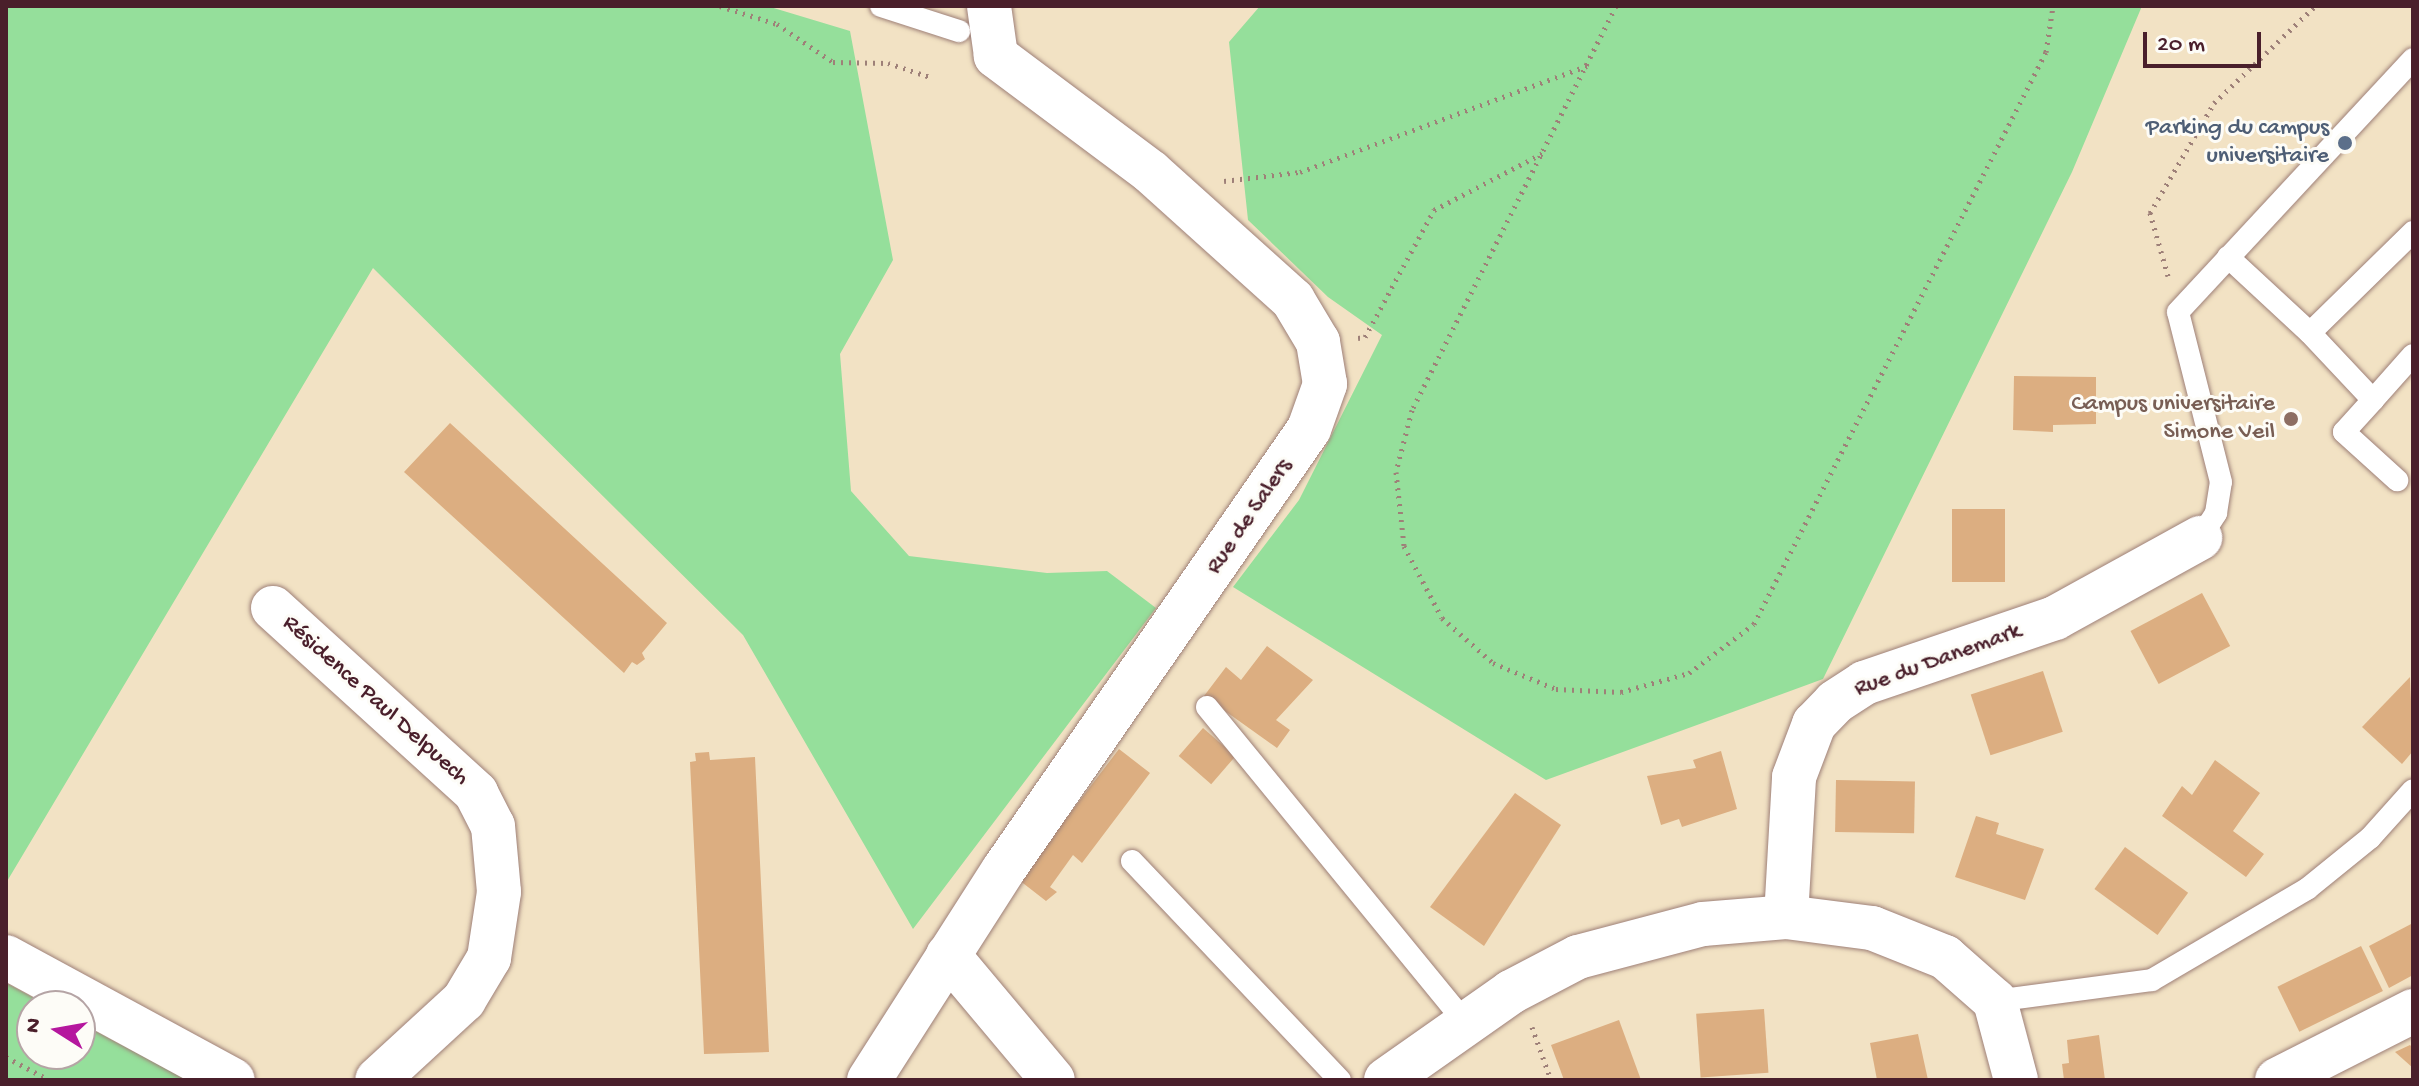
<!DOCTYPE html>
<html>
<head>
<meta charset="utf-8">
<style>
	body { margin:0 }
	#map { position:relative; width:2419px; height:1086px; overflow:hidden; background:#f2e2c4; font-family:"Gochi Hand",sans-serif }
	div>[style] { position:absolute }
	.green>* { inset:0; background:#95df9b }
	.building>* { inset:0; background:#dcae81; transform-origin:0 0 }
	.path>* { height:5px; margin-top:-2.5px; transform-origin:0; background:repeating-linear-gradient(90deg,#9e8078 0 2px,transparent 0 8px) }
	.roads { filter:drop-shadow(0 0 2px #9e8078) drop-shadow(0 0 2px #9e8078) }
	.lane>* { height:22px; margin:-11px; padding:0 11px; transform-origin:11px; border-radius:11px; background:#fff }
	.street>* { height:44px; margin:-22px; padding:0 22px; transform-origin:22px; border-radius:22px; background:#fff }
	.secondary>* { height:44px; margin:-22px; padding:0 22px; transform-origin:22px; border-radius:22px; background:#fff }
	.dots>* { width:22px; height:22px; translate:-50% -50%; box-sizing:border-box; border:4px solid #fdfcf7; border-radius:50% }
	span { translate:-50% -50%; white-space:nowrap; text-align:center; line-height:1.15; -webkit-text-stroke:6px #fdfcf7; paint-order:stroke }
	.service-label { font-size:24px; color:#4e5e75 }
	.right { translate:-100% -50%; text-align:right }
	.education-label { font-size:24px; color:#785e54 }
	.street-label { font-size:24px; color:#4a1f2b }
	.frame { position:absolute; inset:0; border:8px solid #4a1f2b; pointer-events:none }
	.north { position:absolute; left:16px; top:990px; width:80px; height:80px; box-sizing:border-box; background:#fdfcf7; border:2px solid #b5a4a5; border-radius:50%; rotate:281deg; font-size:22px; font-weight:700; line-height:32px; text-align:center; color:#4a1f2b }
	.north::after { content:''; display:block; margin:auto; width:28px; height:36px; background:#b5179e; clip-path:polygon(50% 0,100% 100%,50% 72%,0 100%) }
	.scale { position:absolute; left:2143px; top:32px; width:118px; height:36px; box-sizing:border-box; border:4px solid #4a1f2b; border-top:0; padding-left:10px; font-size:24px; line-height:28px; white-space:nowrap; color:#4a1f2b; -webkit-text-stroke:6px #fdfcf7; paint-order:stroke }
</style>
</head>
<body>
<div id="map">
	<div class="green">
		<div style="clip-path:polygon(6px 6px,767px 6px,850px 31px,893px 260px,840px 354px,851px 491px,909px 556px,1047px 573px,1107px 571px,1156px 608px,913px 929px,743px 635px,373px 268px,6px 883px)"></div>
		<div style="clip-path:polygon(1260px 6px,2142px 6px,2072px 172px,1823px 679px,1546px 780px,1233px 587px,1299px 500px,1382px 335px,1328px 297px,1248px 220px,1229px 42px)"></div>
		<div style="clip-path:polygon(6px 983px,49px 1006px,32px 1006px,32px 1054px,80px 1054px,80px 1023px,187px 1080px,6px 1080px)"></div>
	</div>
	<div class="building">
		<div style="clip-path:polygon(2014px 376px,2096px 377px,2096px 424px,2053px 425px,2053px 432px,2013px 430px)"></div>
		<div style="clip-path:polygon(450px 423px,667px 623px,642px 653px,645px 659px,637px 665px,632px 662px,624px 673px,404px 472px)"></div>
		<div style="left:1952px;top:509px;width:53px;height:73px"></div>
		<div style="left:2202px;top:593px;width:60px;height:81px;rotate:62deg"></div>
		<div style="clip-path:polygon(1267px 646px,1313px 680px,1276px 720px,1290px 730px,1277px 748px,1204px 696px,1226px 667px,1241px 680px)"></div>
		<div style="left:2043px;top:671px;width:64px;height:76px;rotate:72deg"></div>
		<div style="clip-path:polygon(2410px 677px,2413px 751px,2402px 764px,2362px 727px)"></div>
		<div style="left:1203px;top:728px;width:43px;height:37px;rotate:41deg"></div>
		<div style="clip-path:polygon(1119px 749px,1150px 773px,1082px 863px,1073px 855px,1050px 887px,1057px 892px,1046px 901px,1019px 880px)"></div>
		<div style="clip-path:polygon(1721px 751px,1737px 809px,1682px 827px,1679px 819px,1661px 825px,1647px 776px,1696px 768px,1693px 760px)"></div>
		<div style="clip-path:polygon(709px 752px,710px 760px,755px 757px,769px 1052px,704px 1054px,690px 762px,696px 761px,695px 753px)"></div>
		<div style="clip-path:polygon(2215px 760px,2260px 793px,2233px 831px,2264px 854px,2246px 877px,2162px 816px,2182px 786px,2192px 795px)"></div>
		<div style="left:1836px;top:780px;width:79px;height:52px;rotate:1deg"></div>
		<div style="clip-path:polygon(1515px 793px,1561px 825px,1484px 946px,1430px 907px)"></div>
		<div style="clip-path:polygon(1976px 816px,1999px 823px,1996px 834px,2044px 849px,2025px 900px,1955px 877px)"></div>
		<div style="left:2125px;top:847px;width:78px;height:52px;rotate:36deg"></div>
		<div style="clip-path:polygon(2413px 923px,2413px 975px,2389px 988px,2369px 946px)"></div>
		<div style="left:2361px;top:946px;width:50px;height:93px;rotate:64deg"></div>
		<div style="left:1764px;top:1009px;width:64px;height:68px;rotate:86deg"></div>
		<div style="clip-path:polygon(1619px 1020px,1641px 1080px,1564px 1080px,1551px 1045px)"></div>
		<div style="clip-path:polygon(1918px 1034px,1928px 1080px,1877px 1080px,1870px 1043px)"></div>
		<div style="clip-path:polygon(2099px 1035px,2105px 1080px,2064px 1080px,2062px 1064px,2069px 1063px,2067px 1040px)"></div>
		<div style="clip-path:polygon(2410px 1045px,2413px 1048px,2413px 1068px,2395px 1052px)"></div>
	</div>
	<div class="path">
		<div style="left:720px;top:6px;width:60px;rotate:17.5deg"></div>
		<div style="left:777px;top:24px;width:68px;rotate:34.2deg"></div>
		<div style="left:833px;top:62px;width:55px;rotate:1deg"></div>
		<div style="left:888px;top:63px;width:44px;rotate:18.4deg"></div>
		<div style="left:1616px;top:6px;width:453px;rotate:116.8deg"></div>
		<div style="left:1412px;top:410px;width:64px;rotate:104.5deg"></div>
		<div style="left:1396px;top:472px;width:74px;rotate:83.8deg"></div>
		<div style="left:1404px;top:546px;width:81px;rotate:62.2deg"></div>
		<div style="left:1442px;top:618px;width:68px;rotate:41.4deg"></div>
		<div style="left:1493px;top:663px;width:68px;rotate:22.4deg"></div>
		<div style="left:1556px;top:689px;width:65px;rotate:2.6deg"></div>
		<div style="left:1621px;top:692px;width:71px;rotate:-15.6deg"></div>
		<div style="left:1689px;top:673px;width:81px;rotate:-37deg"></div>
		<div style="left:1754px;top:624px;width:642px;rotate:-62.96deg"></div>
		<div style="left:2046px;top:52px;width:47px;rotate:-81.3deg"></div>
		<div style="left:1224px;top:181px;width:77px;rotate:-6.8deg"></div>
		<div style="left:1300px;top:172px;width:306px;rotate:-20.3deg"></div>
		<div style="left:2168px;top:276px;width:66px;rotate:-105.9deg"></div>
		<div style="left:2150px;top:213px;width:127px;rotate:-59.8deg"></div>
		<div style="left:2214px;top:103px;width:140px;rotate:-43.8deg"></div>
		<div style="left:1358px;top:338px;width:7px;rotate:-8deg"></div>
		<div style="left:1365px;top:337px;width:145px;rotate:-61.5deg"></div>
		<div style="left:1434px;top:210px;width:123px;rotate:-27.6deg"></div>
		<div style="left:1532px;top:1027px;width:56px;rotate:70.3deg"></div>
		<div style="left:6px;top:1057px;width:49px;rotate:28.1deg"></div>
	</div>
	<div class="roads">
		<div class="lane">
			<div style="left:881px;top:6px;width:82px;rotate:17.8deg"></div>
			<div style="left:2413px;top:232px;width:144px;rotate:135.6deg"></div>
			<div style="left:2310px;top:333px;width:92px;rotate:46.8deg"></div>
			<div style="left:2373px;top:400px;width:60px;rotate:-48.4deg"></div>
			<div style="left:2228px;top:257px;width:112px;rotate:42.8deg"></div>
			<div style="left:2373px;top:400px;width:43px;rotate:132.2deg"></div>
			<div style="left:2344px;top:432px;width:72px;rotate:42.2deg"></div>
			<div style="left:2200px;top:538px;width:30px;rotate:-57deg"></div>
			<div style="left:2216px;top:513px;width:31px;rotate:-81deg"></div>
			<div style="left:2221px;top:482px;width:175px;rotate:-104.2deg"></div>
			<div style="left:2178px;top:312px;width:345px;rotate:-47.1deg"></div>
			<div style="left:1207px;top:707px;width:409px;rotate:50.7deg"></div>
			<div style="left:1132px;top:861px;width:302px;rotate:46.5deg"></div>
			<div style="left:1995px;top:1001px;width:158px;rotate:-7.6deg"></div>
			<div style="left:2152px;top:980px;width:180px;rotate:-30.4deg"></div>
			<div style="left:2307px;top:889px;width:81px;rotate:-39deg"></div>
			<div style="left:2370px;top:838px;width:64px;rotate:-48.1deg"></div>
		</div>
		<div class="street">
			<div style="left:273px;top:608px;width:275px;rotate:42.3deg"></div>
			<div style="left:476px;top:793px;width:37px;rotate:63deg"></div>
			<div style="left:493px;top:826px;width:66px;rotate:84.8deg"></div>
			<div style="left:499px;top:892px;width:67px;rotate:98.6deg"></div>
			<div style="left:489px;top:958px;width:49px;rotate:120.8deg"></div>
			<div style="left:464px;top:1000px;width:118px;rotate:137.4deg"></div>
			<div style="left:1786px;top:917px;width:140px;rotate:-86.7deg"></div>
			<div style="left:1794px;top:777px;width:57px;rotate:-69.3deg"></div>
			<div style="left:1814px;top:724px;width:30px;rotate:-46deg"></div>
			<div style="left:1835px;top:702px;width:35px;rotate:-33deg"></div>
			<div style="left:1864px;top:683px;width:202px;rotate:-18.8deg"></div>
			<div style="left:2055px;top:618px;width:166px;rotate:-28.9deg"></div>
			<div style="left:948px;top:955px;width:163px;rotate:50deg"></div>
			<div style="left:6px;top:957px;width:258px;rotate:28.5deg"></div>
			<div style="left:869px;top:1080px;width:250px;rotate:-57.4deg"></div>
			<div style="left:1004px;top:869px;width:535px;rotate:-55.27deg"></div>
			<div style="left:1309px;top:429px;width:48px;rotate:-70.4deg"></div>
			<div style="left:1325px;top:384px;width:43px;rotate:-99.5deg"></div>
			<div style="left:1318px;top:342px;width:49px;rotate:-120.8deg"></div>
			<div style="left:1293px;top:300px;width:191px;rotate:-138deg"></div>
			<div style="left:1151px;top:172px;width:194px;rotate:-143.2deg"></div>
			<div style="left:996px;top:56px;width:50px;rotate:-98deg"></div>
			<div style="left:2277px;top:1080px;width:153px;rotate:-26.9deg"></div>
		</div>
		<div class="secondary">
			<div style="left:1386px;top:1080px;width:153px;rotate:-35.1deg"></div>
			<div style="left:1511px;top:992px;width:76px;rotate:-27.6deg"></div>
			<div style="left:1578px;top:957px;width:129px;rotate:-14.8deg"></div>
			<div style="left:1703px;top:924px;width:83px;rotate:-4.8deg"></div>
			<div style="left:1786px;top:917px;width:87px;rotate:7.3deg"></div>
			<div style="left:1872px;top:928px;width:79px;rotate:21.7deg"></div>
			<div style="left:1945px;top:957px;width:67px;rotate:41.3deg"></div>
			<div style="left:1995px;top:1001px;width:82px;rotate:75.1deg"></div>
		</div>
	</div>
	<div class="dots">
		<div style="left:2345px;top:143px;background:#5c6f8a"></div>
		<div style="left:2291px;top:419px;background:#8d6e63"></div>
	</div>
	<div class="service-label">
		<span class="right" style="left:2329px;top:143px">Parking du campus<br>universitaire</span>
	</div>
	<div class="education-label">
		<span class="right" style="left:2275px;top:419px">Campus universitaire<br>Simone Veil</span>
	</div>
	<div class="street-label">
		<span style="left:1250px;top:517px;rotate:-56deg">Rue de Salers</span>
		<span style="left:1938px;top:661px;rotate:-20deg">Rue du Danemark</span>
		<span style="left:375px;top:701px;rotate:42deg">Résidence Paul Delpuech</span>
	</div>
	<div class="frame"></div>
	<div class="north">N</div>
	<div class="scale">20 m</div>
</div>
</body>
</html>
